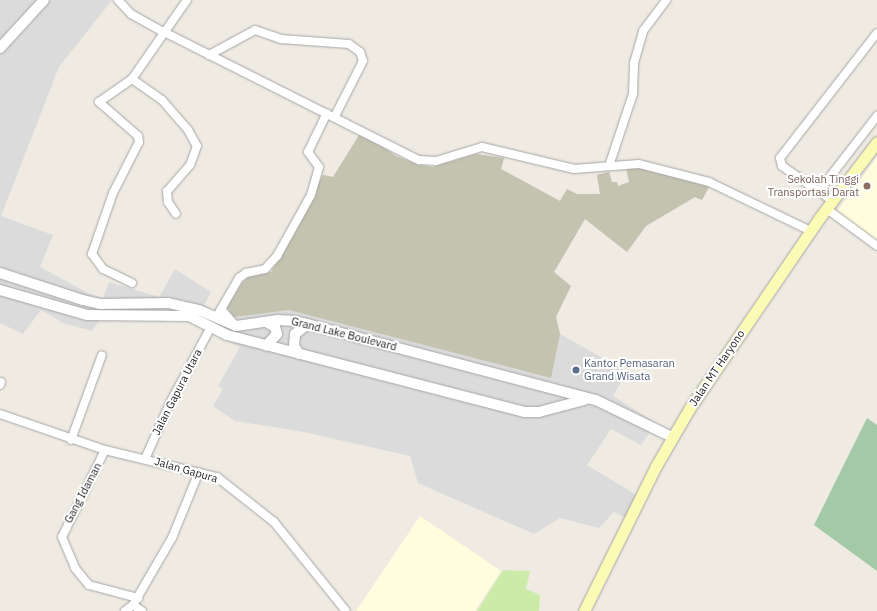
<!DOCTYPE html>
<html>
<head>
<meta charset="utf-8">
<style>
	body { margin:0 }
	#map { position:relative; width:877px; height:611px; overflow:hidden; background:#efebe3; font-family:"IBM Plex Sans",sans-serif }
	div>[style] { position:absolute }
	.residential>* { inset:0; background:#dcdbdb }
	.education>* { inset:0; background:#fffddd }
	.construction>* { inset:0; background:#c4c3af }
	.grass>* { inset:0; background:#cceba8 }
	.cemetery>* { inset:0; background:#a4c9a7 }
	.roads { filter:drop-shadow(0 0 1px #a5a5a5) drop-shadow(0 0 1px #a5a5a5) }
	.minor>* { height:8px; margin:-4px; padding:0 4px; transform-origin:4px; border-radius:4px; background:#fff }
	.tertiary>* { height:10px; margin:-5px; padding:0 5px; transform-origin:5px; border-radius:5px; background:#fff }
	.secondary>* { height:11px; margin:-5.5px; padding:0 5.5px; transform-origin:5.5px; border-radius:5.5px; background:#fbfbb5 }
	.dots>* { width:11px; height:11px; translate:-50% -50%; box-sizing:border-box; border:2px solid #fff; border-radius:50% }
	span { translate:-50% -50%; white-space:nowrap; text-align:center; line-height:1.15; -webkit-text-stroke:4px #fff; paint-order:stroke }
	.education-label { font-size:11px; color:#785e54 }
	.right { translate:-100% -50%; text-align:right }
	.street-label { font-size:11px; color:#1e1e1e }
	.service-label { font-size:11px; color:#4e5e75 }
	.left { translate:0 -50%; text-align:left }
</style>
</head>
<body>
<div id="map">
	<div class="residential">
		<div style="clip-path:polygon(0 0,112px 0,59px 67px,1px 216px,53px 235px,40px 267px,90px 294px,103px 298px,109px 282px,159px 297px,175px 269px,211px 292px,204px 305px,221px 315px,242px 283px,252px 274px,271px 272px,323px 175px,333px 177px,361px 132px,396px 156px,419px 165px,433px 167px,476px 154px,504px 158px,501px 169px,560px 201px,567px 189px,577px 194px,600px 194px,597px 175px,609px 172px,612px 182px,617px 182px,618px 186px,629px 182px,709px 187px,702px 200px,695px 197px,646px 226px,627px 252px,585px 219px,554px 272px,571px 286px,556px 317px,560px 334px,627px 372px,613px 396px,656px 423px,641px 445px,611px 429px,587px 465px,638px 496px,627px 519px,614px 512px,599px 528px,560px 518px,534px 534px,418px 483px,410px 456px,304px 432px,235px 421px,213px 406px,223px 389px,218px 386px,240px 347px,211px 333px,185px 312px,180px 322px,169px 317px,164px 322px,136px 320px,106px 311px,92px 331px,63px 323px,41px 310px,23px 334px,0 323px)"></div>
	</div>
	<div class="education">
		<div style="clip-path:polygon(877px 157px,877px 248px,835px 214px)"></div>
		<div style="clip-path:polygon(420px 516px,501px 571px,475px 611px,356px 611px)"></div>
	</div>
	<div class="construction">
		<div style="clip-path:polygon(361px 132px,396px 156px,419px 165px,433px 167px,476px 154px,504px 158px,501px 169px,560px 201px,567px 189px,577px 194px,600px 194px,597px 175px,609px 172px,612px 182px,617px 182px,618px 186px,629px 182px,626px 168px,641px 168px,709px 187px,702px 200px,695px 197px,646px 226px,627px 252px,585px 219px,554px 272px,571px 286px,556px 317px,560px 334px,551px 378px,289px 310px,234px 317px,227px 307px,242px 283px,252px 274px,271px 272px,323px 175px,333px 177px)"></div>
	</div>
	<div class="grass">
		<div style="clip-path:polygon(503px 570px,530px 571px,526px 589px,540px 595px,539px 611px,477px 611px)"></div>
	</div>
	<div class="cemetery">
		<div style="clip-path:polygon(867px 418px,877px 425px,877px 571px,814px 525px)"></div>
	</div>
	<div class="roads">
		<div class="minor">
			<div style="left:118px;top:0;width:19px;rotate:47deg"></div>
			<div style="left:131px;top:14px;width:38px;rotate:29deg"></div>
			<div style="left:164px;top:32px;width:285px;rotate:26.7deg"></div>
			<div style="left:419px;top:160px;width:17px;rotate:3deg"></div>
			<div style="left:436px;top:161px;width:48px;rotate:-16.9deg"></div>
			<div style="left:482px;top:147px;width:95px;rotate:13.4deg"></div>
			<div style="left:574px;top:169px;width:65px;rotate:-4.4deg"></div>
			<div style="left:639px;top:164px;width:72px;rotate:14.4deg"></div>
			<div style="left:709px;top:182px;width:113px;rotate:25.7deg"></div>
			<div style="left:209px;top:55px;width:52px;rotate:-28.5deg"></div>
			<div style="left:255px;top:30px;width:28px;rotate:19deg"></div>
			<div style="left:281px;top:39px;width:68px;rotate:4.2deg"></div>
			<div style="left:349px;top:44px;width:14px;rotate:36deg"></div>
			<div style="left:360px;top:52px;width:9px;rotate:72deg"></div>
			<div style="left:363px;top:61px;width:62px;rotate:117deg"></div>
			<div style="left:132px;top:79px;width:37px;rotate:35deg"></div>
			<div style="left:162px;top:100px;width:40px;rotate:49deg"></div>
			<div style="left:188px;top:130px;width:18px;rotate:61deg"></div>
			<div style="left:197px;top:146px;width:20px;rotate:110deg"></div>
			<div style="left:190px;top:165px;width:35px;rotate:131deg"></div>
			<div style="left:167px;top:191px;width:11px;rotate:85deg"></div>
			<div style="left:168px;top:202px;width:14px;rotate:56deg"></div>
			<div style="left:609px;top:166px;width:76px;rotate:-71.6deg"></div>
			<div style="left:633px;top:94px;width:31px;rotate:-88deg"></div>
			<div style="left:634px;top:63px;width:33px;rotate:-74deg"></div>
			<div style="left:643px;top:31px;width:39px;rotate:-53deg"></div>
			<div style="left:819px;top:191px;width:95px;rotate:-52.3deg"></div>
			<div style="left:834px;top:202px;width:63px;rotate:-145.3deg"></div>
			<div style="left:782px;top:166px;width:8px;rotate:-104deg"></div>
			<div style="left:780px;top:158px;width:158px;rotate:-52.2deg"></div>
			<div style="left:827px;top:209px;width:62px;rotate:36.5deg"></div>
			<div style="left:132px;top:283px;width:32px;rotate:-154deg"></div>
			<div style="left:103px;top:269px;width:19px;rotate:-126deg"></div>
			<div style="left:92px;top:254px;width:65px;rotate:-71deg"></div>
			<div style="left:113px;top:193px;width:57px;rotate:-63deg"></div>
			<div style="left:139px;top:142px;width:6px;rotate:-99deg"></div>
			<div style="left:138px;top:136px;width:52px;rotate:-138.9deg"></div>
			<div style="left:99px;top:102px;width:40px;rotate:-34.9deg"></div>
			<div style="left:132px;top:79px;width:96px;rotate:-55.2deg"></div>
			<div style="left:221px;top:309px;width:23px;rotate:49deg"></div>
			<div style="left:216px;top:318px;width:46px;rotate:-60.1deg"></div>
			<div style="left:239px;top:278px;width:9px;rotate:-36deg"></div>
			<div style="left:246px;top:273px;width:19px;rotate:-12deg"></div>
			<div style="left:265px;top:269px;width:18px;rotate:-47deg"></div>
			<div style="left:277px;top:256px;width:70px;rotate:-60.9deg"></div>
			<div style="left:311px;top:195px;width:29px;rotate:-74deg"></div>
			<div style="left:319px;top:167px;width:19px;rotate:-126deg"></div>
			<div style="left:308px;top:152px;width:43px;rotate:-64deg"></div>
			<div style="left:0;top:385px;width:3px;rotate:-72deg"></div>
			<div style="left:0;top:414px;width:111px;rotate:18.9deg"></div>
			<div style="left:105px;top:450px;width:115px;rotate:13.6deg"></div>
			<div style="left:217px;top:477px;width:73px;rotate:38.3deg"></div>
			<div style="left:274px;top:522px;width:114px;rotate:51deg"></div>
			<div style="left:71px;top:440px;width:90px;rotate:-70deg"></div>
			<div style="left:105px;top:450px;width:97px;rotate:116.3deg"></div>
			<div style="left:62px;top:537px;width:34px;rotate:67deg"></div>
			<div style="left:75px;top:568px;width:22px;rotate:51deg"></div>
			<div style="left:89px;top:585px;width:51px;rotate:14.9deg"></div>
			<div style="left:145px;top:459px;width:61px;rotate:-65.9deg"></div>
			<div style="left:170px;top:403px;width:86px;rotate:-61.7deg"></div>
			<div style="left:133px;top:605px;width:11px;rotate:34deg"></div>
			<div style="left:125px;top:611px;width:10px;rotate:-37deg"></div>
			<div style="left:133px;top:605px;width:78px;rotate:-59.8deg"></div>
			<div style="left:172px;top:538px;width:71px;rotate:-67.8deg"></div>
		</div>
		<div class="tertiary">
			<div style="left:0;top:48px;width:65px;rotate:-47.5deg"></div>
			<div style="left:0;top:273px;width:87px;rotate:18deg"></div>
			<div style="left:83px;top:300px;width:17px;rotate:13deg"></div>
			<div style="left:100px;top:304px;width:68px;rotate:-0.8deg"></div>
			<div style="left:168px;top:303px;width:32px;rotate:13deg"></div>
			<div style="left:199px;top:310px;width:40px;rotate:23.4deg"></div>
			<div style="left:236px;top:326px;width:41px;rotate:-8.3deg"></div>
			<div style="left:277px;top:320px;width:19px;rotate:3deg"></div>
			<div style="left:296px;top:321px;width:310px;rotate:14.8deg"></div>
			<div style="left:596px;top:400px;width:85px;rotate:26deg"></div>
			<div style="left:0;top:290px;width:91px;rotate:16deg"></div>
			<div style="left:87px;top:315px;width:102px;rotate:0.6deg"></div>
			<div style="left:189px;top:316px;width:42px;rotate:26.6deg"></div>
			<div style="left:227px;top:335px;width:307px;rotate:14.5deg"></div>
			<div style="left:524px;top:412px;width:15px"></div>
			<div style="left:539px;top:412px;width:47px;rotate:-14.9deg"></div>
			<div style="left:266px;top:322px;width:10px;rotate:29deg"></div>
			<div style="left:275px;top:327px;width:7px;rotate:74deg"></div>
			<div style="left:277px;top:334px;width:16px;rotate:133deg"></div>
			<div style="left:299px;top:354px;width:9px;rotate:-122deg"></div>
			<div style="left:294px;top:346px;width:12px;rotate:-85deg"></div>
			<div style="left:295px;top:334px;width:16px;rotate:-38deg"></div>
		</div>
		<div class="secondary">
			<div style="left:584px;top:611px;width:162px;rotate:-63.6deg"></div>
			<div style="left:656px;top:466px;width:66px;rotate:-59.9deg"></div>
			<div style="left:689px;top:409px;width:232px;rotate:-55.7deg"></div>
			<div style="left:820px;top:217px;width:94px;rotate:-52.8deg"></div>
		</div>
	</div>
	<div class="dots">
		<div style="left:867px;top:186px;background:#8d6e63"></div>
		<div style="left:576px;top:370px;background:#5c6f8a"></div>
	</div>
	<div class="education-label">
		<span class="right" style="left:859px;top:186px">Sekolah Tinggi<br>Transportasi Darat</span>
	</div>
	<div class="street-label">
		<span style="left:344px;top:334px;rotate:14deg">Grand Lake Boulevard</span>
		<span style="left:717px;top:368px;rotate:-56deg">Jalan MT Haryono</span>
		<span style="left:177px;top:392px;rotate:-63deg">Jalan Gapura Utara</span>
		<span style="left:186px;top:470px;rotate:16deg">Jalan Gapura</span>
		<span style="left:83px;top:493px;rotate:-62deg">Gang Idaman</span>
	</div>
	<div class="service-label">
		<span class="left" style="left:584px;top:370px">Kantor Pemasaran<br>Grand Wisata</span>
	</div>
</div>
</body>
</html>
